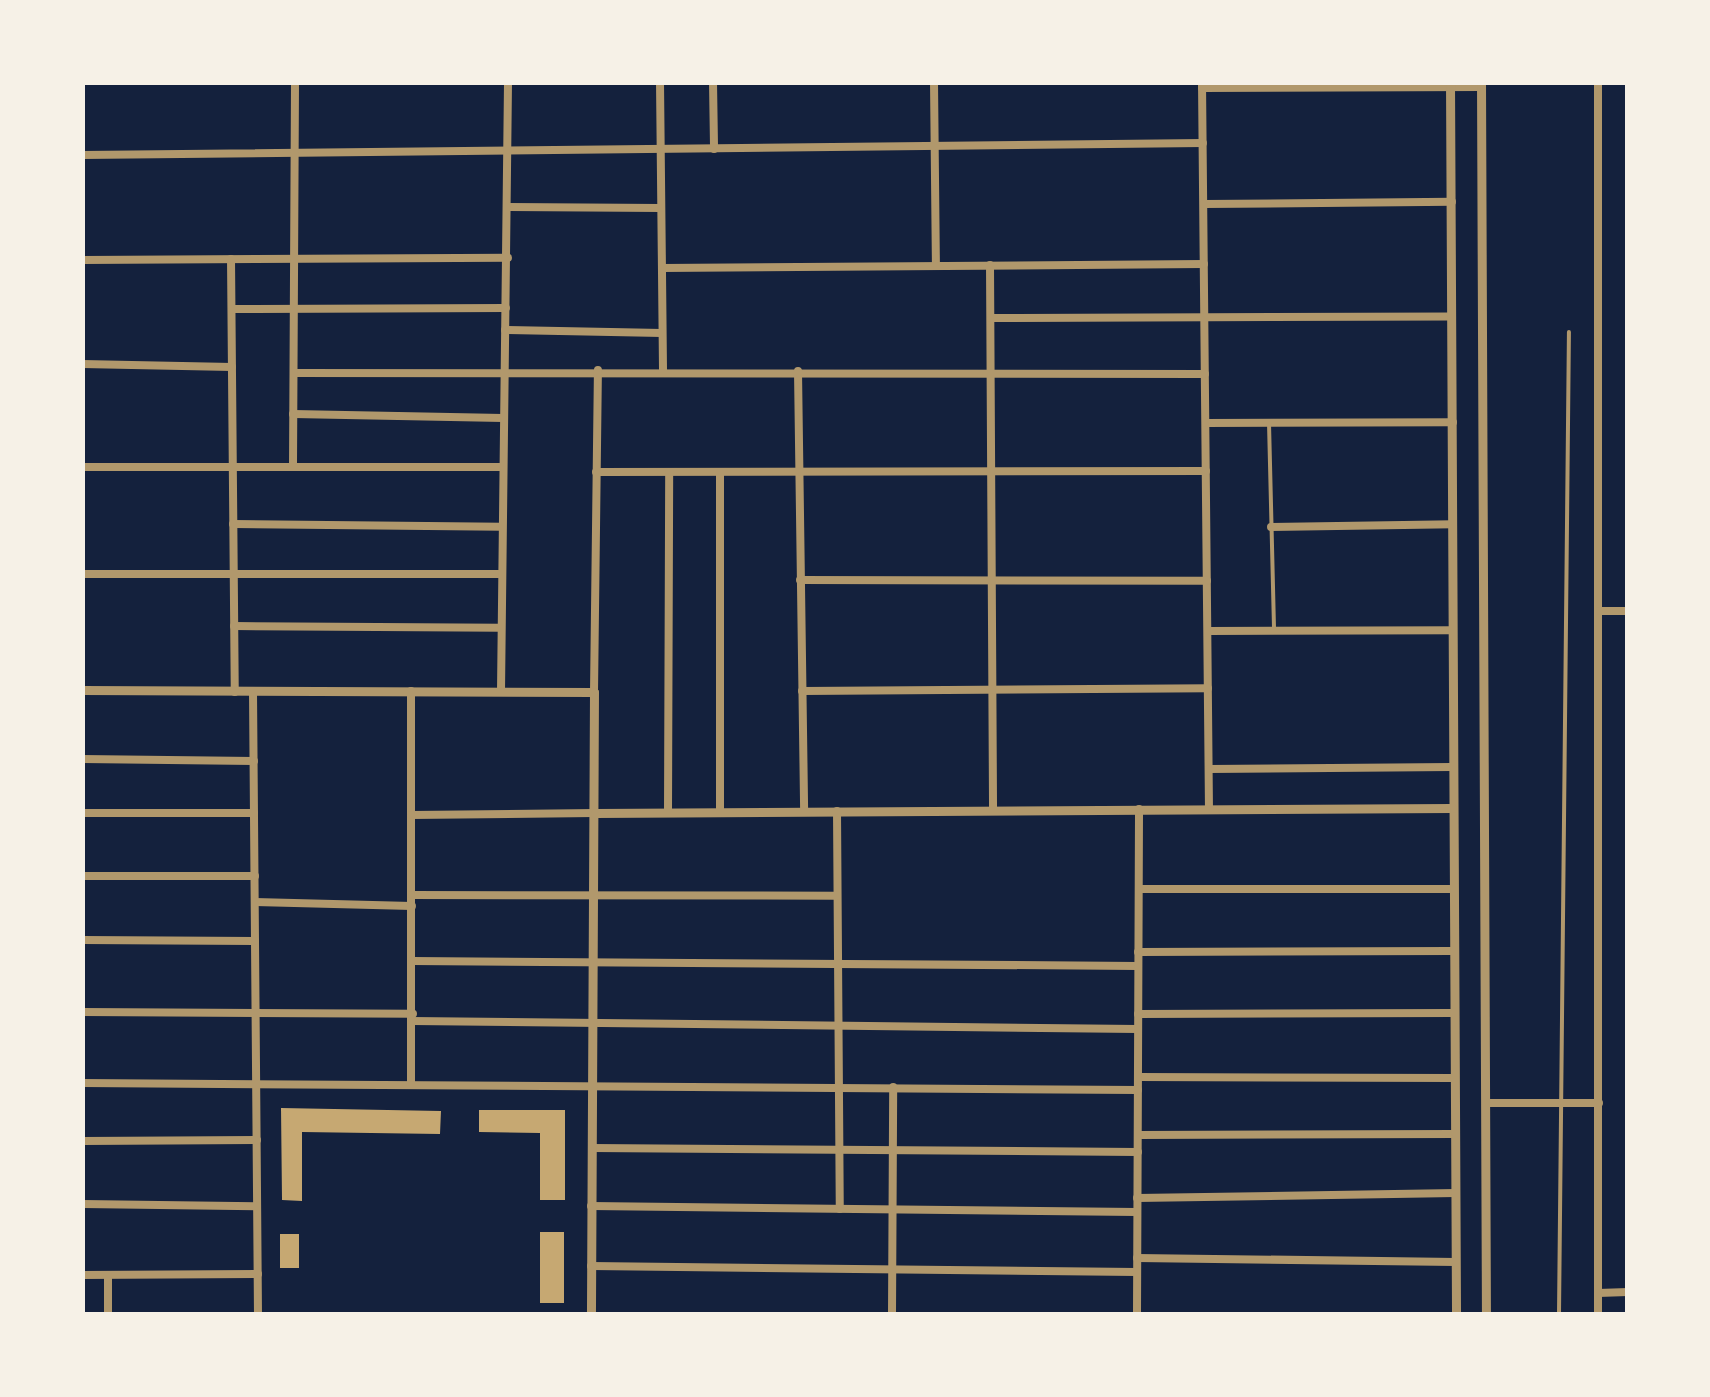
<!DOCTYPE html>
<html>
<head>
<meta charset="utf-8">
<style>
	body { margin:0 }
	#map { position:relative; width:1710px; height:1397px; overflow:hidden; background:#14213d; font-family:Roboto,sans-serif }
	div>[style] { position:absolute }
	.building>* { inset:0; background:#c6a872; transform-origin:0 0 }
	.service>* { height:4px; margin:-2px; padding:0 2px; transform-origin:2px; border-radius:2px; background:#b1986c }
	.minor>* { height:8px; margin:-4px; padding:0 4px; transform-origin:4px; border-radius:4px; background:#b1986c }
	.tertiary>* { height:9px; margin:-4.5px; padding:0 4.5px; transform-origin:4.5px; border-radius:4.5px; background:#b1986c }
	span { translate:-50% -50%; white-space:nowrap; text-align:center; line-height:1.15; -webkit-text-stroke:10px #f6f1e7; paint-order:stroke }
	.frame { position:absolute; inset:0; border:85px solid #f6f1e7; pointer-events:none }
</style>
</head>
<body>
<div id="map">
	<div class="building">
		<div style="clip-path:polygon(281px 1108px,441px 1111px,440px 1134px,302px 1132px,302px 1201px,282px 1200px)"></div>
		<div style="clip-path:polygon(479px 1110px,565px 1110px,565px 1200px,540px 1200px,540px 1133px,479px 1132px)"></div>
		<div style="left:540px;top:1232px;width:24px;height:71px"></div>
		<div style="left:280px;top:1234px;width:19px;height:34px"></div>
	</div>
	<div class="service">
		<div style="left:1269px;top:423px;width:205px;rotate:88.6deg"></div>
		<div style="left:1559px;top:1314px;width:982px;rotate:-89.42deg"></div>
	</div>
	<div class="minor">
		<div style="left:660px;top:82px;width:288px;rotate:89.4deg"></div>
		<div style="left:713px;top:82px;width:67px;rotate:89.1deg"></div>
		<div style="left:934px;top:82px;width:183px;rotate:89.4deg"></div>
		<div style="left:1202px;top:82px;width:726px;rotate:89.45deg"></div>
		<div style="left:1598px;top:82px;width:1211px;rotate:90deg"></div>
		<div style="left:1598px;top:1293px;width:30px;rotate:-2deg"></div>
		<div style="left:1202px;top:88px;width:279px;rotate:-0.2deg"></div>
		<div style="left:82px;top:155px;width:1121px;rotate:-0.61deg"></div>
		<div style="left:1204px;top:204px;width:248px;rotate:-0.5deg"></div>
		<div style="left:509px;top:207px;width:152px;rotate:0.4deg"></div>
		<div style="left:231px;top:259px;width:433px;rotate:89.5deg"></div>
		<div style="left:82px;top:260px;width:426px;rotate:-0.3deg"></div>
		<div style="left:990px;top:265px;width:545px;rotate:89.68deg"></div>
		<div style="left:662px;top:268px;width:542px;rotate:-0.42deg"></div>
		<div style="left:232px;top:309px;width:274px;rotate:-0.2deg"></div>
		<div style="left:991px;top:318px;width:461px;rotate:-0.2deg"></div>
		<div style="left:505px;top:330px;width:157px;rotate:1.1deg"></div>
		<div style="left:82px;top:364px;width:150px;rotate:1.1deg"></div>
		<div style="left:798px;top:371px;width:440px;rotate:89.2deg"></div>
		<div style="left:294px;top:373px;width:911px;rotate:0.06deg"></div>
		<div style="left:293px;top:414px;width:210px;rotate:1.1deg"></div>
		<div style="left:1206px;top:423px;width:247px;rotate:-0.2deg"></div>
		<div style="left:293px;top:466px;width:384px;rotate:-89.7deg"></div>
		<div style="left:82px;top:467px;width:420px"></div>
		<div style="left:596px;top:472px;width:610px;rotate:-0.09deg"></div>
		<div style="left:720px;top:473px;width:339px;rotate:90deg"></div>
		<div style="left:233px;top:524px;width:268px;rotate:0.6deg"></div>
		<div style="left:1271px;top:527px;width:182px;rotate:-0.9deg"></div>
		<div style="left:82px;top:574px;width:419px"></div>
		<div style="left:800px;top:580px;width:407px;rotate:0.1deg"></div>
		<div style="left:1600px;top:611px;width:28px"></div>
		<div style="left:234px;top:626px;width:266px;rotate:0.4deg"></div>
		<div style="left:1208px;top:631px;width:245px;rotate:-0.2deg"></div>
		<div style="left:411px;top:691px;width:392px;rotate:90deg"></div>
		<div style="left:501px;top:691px;width:609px;rotate:-89.34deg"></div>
		<div style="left:802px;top:691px;width:406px;rotate:-0.4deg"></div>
		<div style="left:253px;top:692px;width:622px;rotate:89.54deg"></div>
		<div style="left:594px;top:692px;width:322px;rotate:-89.3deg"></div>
		<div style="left:82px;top:759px;width:172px;rotate:0.7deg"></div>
		<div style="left:1209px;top:769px;width:243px;rotate:-0.5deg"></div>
		<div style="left:837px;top:811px;width:398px;rotate:89.6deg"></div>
		<div style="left:82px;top:813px;width:172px"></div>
		<div style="left:668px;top:813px;width:341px;rotate:-89.8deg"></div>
		<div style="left:411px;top:815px;width:184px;rotate:-0.6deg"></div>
		<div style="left:82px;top:876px;width:173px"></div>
		<div style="left:1139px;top:889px;width:315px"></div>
		<div style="left:412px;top:895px;width:425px;rotate:0.1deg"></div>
		<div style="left:255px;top:902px;width:157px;rotate:1.5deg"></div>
		<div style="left:82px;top:940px;width:173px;rotate:0.3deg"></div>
		<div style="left:1138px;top:952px;width:314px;rotate:-0.2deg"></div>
		<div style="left:412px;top:961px;width:726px;rotate:0.39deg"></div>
		<div style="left:82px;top:1012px;width:331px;rotate:0.3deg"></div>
		<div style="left:1138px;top:1014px;width:315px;rotate:-0.2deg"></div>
		<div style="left:412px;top:1021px;width:726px;rotate:0.63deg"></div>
		<div style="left:1138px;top:1077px;width:315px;rotate:0.2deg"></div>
		<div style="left:82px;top:1083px;width:1056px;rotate:0.38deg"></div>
		<div style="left:1486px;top:1103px;width:113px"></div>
		<div style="left:1138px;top:1135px;width:317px;rotate:-0.2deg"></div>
		<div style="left:82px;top:1141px;width:175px;rotate:-0.3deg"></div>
		<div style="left:592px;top:1148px;width:546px;rotate:0.42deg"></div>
		<div style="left:1137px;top:1198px;width:319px;rotate:-0.9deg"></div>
		<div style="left:82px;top:1204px;width:175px;rotate:0.7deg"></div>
		<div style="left:591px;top:1206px;width:546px;rotate:0.63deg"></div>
		<div style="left:1137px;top:1258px;width:319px;rotate:0.7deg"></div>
		<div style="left:591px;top:1266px;width:546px;rotate:0.63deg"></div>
		<div style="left:82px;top:1275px;width:176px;rotate:-0.3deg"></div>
		<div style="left:1598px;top:1293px;width:21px;rotate:90deg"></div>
		<div style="left:108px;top:1314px;width:39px;rotate:-90deg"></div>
		<div style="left:892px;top:1314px;width:227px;rotate:-89.7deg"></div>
		<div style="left:1137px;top:1314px;width:505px;rotate:-89.77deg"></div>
	</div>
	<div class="tertiary">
		<div style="left:1450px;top:82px;width:1232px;rotate:89.72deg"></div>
		<div style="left:1481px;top:82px;width:1232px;rotate:89.77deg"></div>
		<div style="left:82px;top:690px;width:512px;rotate:0.22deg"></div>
		<div style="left:594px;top:692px;width:622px;rotate:90.28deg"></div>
		<div style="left:595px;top:813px;width:857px;rotate:-0.33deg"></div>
	</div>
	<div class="frame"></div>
</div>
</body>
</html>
